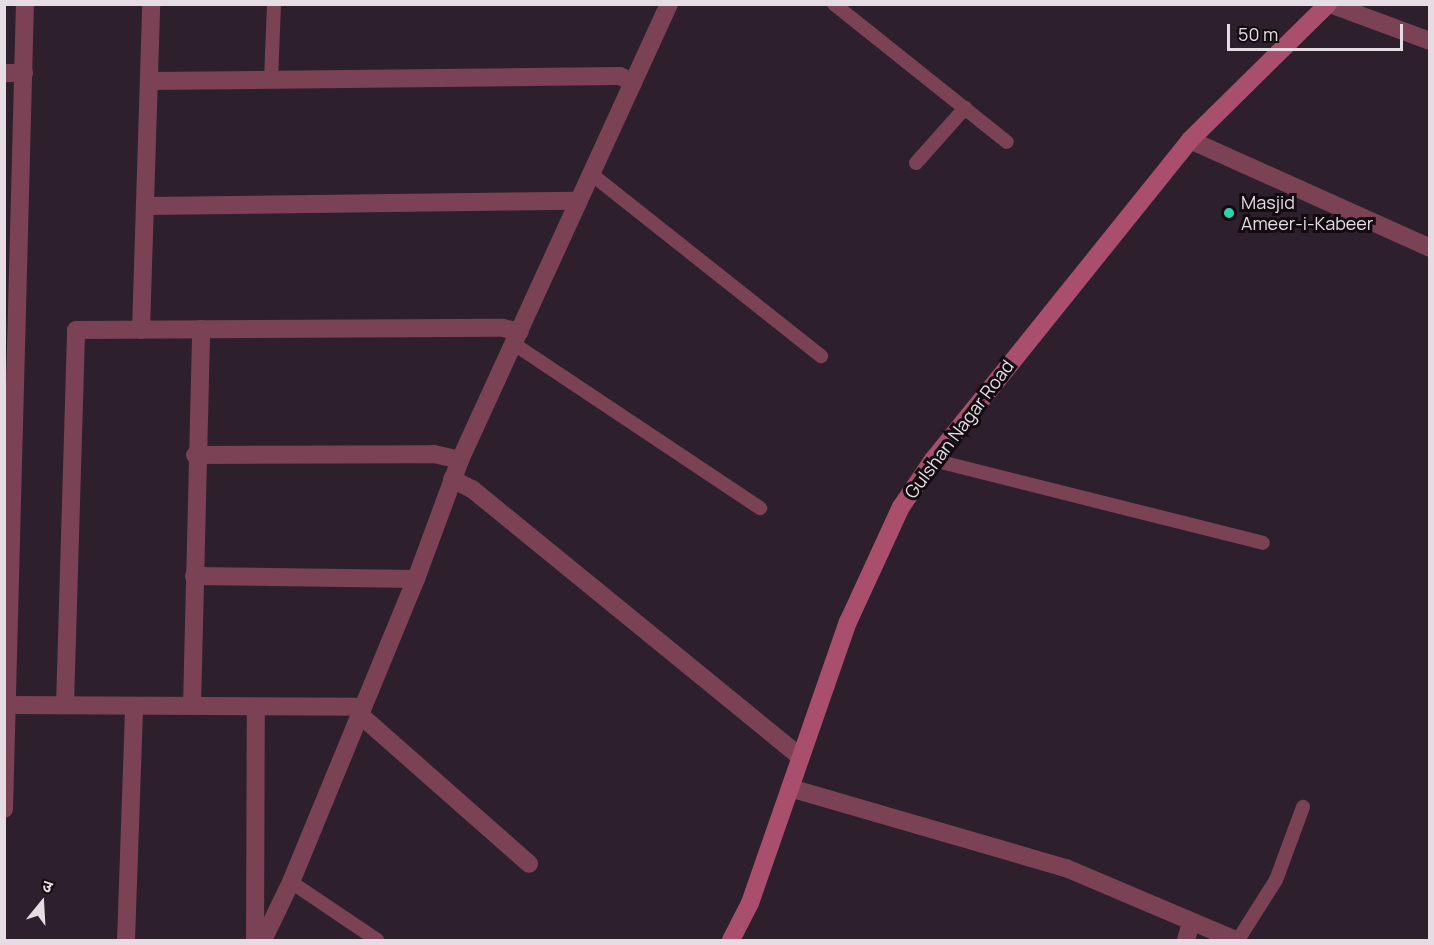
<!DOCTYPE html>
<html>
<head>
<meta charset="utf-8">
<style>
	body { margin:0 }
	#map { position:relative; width:1434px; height:945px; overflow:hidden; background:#2d202c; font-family:Manrope,"Noto Sans Devanagari",sans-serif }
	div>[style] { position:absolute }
	.lane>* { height:14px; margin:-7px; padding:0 7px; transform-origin:7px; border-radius:7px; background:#7b4154 }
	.street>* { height:18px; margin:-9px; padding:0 9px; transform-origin:9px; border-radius:9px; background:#7b4154 }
	.secondary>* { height:18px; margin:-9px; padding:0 9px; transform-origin:9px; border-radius:9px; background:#aa4e6e }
	.dots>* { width:16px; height:16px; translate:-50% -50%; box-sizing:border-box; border:3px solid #120c11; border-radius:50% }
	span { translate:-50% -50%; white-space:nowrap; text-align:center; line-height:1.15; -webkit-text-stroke:6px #120c11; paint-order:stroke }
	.poi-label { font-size:18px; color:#e5dce4 }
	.left { translate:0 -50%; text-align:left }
	.street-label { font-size:18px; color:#e5dce4 }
	.frame { position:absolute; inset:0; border:6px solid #e5dce4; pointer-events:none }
	.north { position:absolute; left:12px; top:873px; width:60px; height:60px; -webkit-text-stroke:4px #120c11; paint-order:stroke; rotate:18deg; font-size:16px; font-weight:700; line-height:24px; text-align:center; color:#e5dce4 }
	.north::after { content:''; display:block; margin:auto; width:21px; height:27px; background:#e5dce4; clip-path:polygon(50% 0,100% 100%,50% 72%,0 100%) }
	.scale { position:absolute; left:1227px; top:24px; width:176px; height:27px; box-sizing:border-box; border:3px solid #e5dce4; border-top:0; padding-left:8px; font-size:18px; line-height:21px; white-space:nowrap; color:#e5dce4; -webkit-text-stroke:4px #120c11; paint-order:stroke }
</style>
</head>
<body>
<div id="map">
	<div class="lane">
		<div style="left:834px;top:4px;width:221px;rotate:38.6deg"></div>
		<div style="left:271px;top:80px;width:76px;rotate:-87.7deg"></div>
		<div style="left:916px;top:163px;width:74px;rotate:-48.3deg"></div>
		<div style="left:590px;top:173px;width:295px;rotate:38.4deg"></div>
		<div style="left:514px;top:344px;width:296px;rotate:33.7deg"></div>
		<div style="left:933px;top:460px;width:340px;rotate:14.1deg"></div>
		<div style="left:291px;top:882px;width:104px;rotate:34deg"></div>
		<div style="left:1238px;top:940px;width:71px;rotate:-57.7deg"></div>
		<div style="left:1276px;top:880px;width:78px;rotate:-69.7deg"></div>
	</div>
	<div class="street">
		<div style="left:1330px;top:4px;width:107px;rotate:20.3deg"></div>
		<div style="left:4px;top:73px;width:20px"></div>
		<div style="left:149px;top:81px;width:471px;rotate:-0.6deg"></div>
		<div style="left:620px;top:76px;width:15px;rotate:28deg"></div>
		<div style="left:1190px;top:140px;width:263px;rotate:24.2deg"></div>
		<div style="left:145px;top:206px;width:432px;rotate:-0.7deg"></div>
		<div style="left:141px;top:330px;width:326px;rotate:-88.2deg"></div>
		<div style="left:195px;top:455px;width:239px;rotate:-0.2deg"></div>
		<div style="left:434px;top:454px;width:27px;rotate:13deg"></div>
		<div style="left:452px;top:479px;width:22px;rotate:27deg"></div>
		<div style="left:472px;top:489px;width:424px;rotate:39.2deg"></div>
		<div style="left:194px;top:576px;width:222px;rotate:0.8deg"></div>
		<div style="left:7px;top:705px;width:353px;rotate:0.3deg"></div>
		<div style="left:65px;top:705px;width:375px;rotate:-88.3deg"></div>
		<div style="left:76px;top:330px;width:427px;rotate:-0.3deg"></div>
		<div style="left:503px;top:328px;width:17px;rotate:13deg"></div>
		<div style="left:192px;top:706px;width:377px;rotate:-88.6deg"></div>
		<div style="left:358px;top:713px;width:228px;rotate:41.4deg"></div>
		<div style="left:790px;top:788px;width:287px;rotate:16.2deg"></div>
		<div style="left:1066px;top:868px;width:185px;rotate:23deg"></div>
		<div style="left:4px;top:809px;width:805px;rotate:-88.51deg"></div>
		<div style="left:126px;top:940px;width:234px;rotate:-88deg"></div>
		<div style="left:255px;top:940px;width:233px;rotate:-89.8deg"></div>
		<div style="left:263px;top:940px;width:64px;rotate:-64.2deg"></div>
		<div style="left:291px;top:882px;width:328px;rotate:-67.6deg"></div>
		<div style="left:416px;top:579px;width:127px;rotate:-69.7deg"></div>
		<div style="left:460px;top:460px;width:502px;rotate:-65.38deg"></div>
		<div style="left:1186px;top:940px;width:18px;rotate:-74deg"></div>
	</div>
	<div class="secondary">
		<div style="left:731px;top:940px;width:42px;rotate:-62.8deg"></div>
		<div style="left:750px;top:903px;width:298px;rotate:-70.8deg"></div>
		<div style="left:848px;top:622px;width:127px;rotate:-65.3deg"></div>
		<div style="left:901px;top:507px;width:57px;rotate:-55.8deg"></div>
		<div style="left:933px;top:460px;width:410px;rotate:-51.2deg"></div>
		<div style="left:1190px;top:140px;width:194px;rotate:-44.6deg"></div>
	</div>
	<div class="dots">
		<div style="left:1229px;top:213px;background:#2dd4ab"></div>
	</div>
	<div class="poi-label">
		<span class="left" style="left:1241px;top:213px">Masjid<br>Ameer-i-Kabeer</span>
	</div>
	<div class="street-label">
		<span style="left:959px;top:429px;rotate:-53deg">Gulshan Nagar Road</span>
	</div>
	<div class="frame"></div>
	<div class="north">उ</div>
	<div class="scale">50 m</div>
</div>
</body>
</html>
